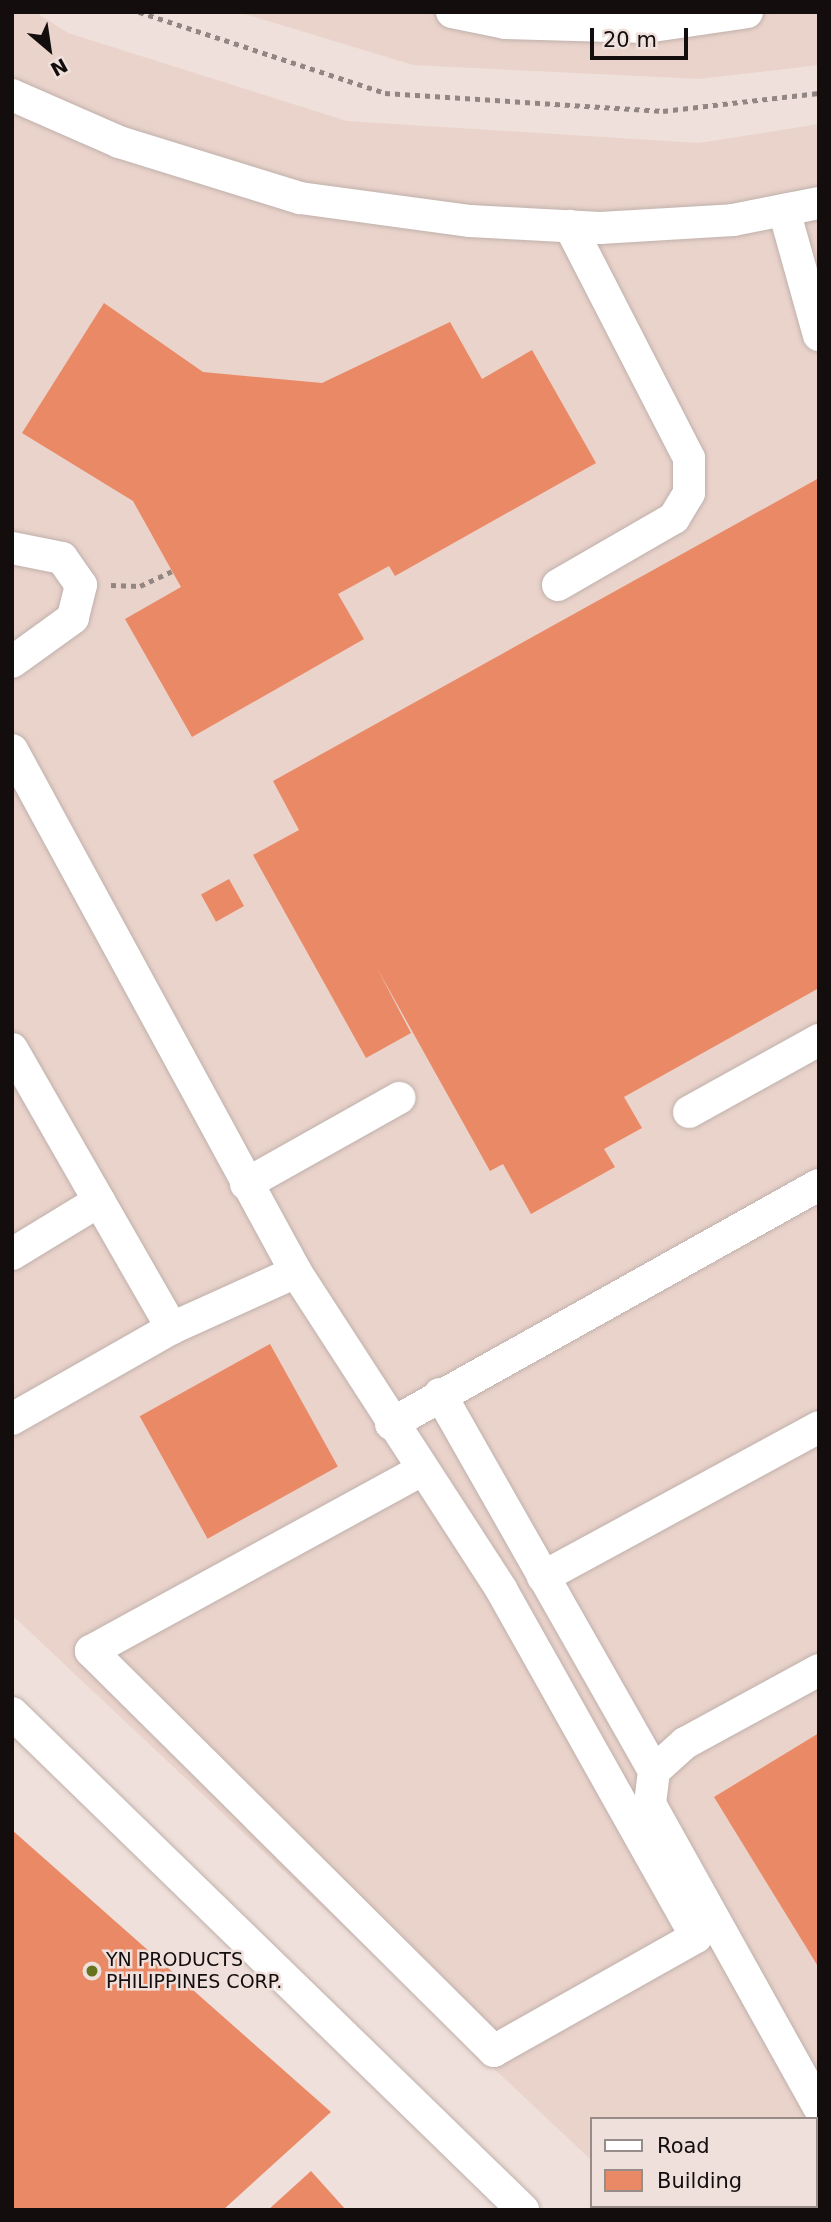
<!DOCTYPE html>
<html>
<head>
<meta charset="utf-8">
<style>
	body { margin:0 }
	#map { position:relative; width:831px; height:2222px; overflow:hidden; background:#f0e0db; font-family:"DejaVu Sans",sans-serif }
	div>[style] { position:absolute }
	.built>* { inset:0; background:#ead3cb }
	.building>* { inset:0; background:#e98966; transform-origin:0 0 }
	.path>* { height:4.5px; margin-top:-2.25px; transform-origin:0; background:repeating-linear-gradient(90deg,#928683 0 5px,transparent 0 10px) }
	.roads { filter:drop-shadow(0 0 2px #bfb0ab) drop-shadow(0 0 2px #bfb0ab) }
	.minor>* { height:32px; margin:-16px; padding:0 16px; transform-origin:16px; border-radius:16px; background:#fff }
	.dots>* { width:19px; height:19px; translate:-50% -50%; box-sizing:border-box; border:4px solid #f0e0db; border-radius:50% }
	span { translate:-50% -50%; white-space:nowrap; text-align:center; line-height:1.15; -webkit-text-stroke:5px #f0e0db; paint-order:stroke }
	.poi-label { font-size:19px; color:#130e0d }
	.left { translate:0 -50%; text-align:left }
	.frame { position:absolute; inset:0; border:14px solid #130e0d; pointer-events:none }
	.legend { position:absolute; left:590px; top:2117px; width:228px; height:91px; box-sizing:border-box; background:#f0e0db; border:2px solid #988c89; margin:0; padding:9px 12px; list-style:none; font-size:21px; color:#130e0d }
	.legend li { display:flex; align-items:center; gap:14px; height:35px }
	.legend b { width:35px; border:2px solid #988c89 }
	.north { position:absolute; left:14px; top:14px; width:70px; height:70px; -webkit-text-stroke:5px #f0e0db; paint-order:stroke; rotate:151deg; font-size:19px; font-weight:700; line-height:28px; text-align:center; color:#130e0d }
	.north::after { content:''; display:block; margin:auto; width:24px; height:32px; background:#130e0d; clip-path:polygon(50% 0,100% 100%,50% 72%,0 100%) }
	.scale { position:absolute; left:590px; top:28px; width:98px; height:32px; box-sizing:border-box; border:4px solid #130e0d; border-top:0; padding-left:9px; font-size:21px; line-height:24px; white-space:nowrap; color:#130e0d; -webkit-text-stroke:5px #f0e0db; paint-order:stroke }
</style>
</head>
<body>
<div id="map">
	<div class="built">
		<div style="clip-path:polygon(12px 12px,35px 12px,68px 33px,347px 121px,699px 143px,819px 124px,819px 2210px,644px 2210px,641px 2206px,815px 2206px,815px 2119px,591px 2119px,591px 2160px,12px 1615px)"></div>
		<div style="clip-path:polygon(238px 12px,819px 12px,819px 65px,699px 79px,413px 65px)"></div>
	</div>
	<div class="building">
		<div style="clip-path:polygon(104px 303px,203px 372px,322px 383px,450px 322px,482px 379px,532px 350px,596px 463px,395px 576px,389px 566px,338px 594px,364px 639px,192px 737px,125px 619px,181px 587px,172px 571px,133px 501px,22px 433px)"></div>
		<div style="clip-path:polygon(819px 478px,819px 988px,624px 1097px,642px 1128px,604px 1149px,615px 1167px,531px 1214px,503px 1164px,490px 1171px,377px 968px,411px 1033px,366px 1058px,253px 855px,299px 830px,273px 781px)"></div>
		<div style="left:229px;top:879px;width:31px;height:32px;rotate:61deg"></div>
		<div style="left:270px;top:1344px;width:140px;height:149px;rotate:61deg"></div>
		<div style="clip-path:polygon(819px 1733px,819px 1968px,714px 1797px)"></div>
		<div style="clip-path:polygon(12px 1830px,331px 2112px,223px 2210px,12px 2210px)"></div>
		<div style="clip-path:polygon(311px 2171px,346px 2210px,268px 2210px)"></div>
	</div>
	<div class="path">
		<div style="left:139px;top:12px;width:259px;rotate:18.2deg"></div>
		<div style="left:385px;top:93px;width:279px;rotate:3.7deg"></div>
		<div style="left:663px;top:111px;width:157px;rotate:-6.6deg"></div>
		<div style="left:111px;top:585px;width:29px;rotate:2deg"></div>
		<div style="left:140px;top:586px;width:35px;rotate:-25deg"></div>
	</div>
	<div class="roads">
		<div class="minor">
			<div style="left:452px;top:12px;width:54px;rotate:11.7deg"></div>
			<div style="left:505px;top:23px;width:141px;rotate:1.6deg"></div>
			<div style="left:646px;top:27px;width:102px;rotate:-8.4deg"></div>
			<div style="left:12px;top:95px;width:117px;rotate:23.7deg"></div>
			<div style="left:119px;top:142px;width:189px;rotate:17.2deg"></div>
			<div style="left:300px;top:198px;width:172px;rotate:7.7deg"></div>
			<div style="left:470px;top:221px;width:130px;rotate:3.1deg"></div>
			<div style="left:600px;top:228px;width:133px;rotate:-3.4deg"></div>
			<div style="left:733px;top:220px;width:88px;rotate:-11.2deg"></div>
			<div style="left:784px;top:210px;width:130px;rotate:74.4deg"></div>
			<div style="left:12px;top:548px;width:51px;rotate:11.3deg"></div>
			<div style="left:62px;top:558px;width:33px;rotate:55deg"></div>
			<div style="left:81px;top:585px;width:34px;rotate:104deg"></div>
			<div style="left:73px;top:618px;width:75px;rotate:144.2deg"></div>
			<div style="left:558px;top:585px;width:134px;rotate:-30deg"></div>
			<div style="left:674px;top:518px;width:29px;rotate:-59deg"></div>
			<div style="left:689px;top:493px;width:35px;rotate:-90deg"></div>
			<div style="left:689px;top:458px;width:261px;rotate:-117.2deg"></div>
			<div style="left:12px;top:750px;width:594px;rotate:61.45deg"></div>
			<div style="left:296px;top:1272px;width:378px;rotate:57.1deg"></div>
			<div style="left:501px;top:1589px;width:399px;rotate:60.7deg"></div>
			<div style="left:696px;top:1937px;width:232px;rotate:150.6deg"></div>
			<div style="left:494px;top:2051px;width:568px;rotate:-135.21deg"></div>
			<div style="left:91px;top:1651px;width:375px;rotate:-28.7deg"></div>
			<div style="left:12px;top:1049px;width:322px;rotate:60.2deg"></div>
			<div style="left:689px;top:1112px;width:149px;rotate:-29deg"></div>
			<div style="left:246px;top:1184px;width:176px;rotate:-29.3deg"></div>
			<div style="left:12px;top:1254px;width:102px;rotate:-31.3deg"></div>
			<div style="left:440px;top:1394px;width:434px;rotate:60.4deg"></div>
			<div style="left:12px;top:1419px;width:184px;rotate:-29.6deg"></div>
			<div style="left:172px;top:1328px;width:136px;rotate:-24.3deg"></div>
			<div style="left:391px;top:1424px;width:490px;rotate:-29.2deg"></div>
			<div style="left:543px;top:1577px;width:314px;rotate:-28.5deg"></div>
			<div style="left:819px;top:1670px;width:153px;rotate:151.4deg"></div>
			<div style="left:685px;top:1743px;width:42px;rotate:137.9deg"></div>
			<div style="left:654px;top:1771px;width:33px;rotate:97deg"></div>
			<div style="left:650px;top:1804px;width:348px;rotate:60.9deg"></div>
			<div style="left:12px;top:1713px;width:713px;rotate:44.2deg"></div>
			<div style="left:609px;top:2210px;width:7px;rotate:-34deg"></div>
			<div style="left:709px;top:2210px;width:7px;rotate:-34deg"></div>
		</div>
	</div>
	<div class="dots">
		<div style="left:92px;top:1971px;background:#66731f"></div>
	</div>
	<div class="poi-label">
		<span class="left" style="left:106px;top:1971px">YN PRODUCTS<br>PHILIPPINES CORP.</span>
	</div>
	<div class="frame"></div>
	<ul class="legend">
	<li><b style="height:9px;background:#fff"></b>Road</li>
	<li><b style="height:19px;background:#e98966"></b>Building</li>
	</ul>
	<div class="north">N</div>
	<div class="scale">20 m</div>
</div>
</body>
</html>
